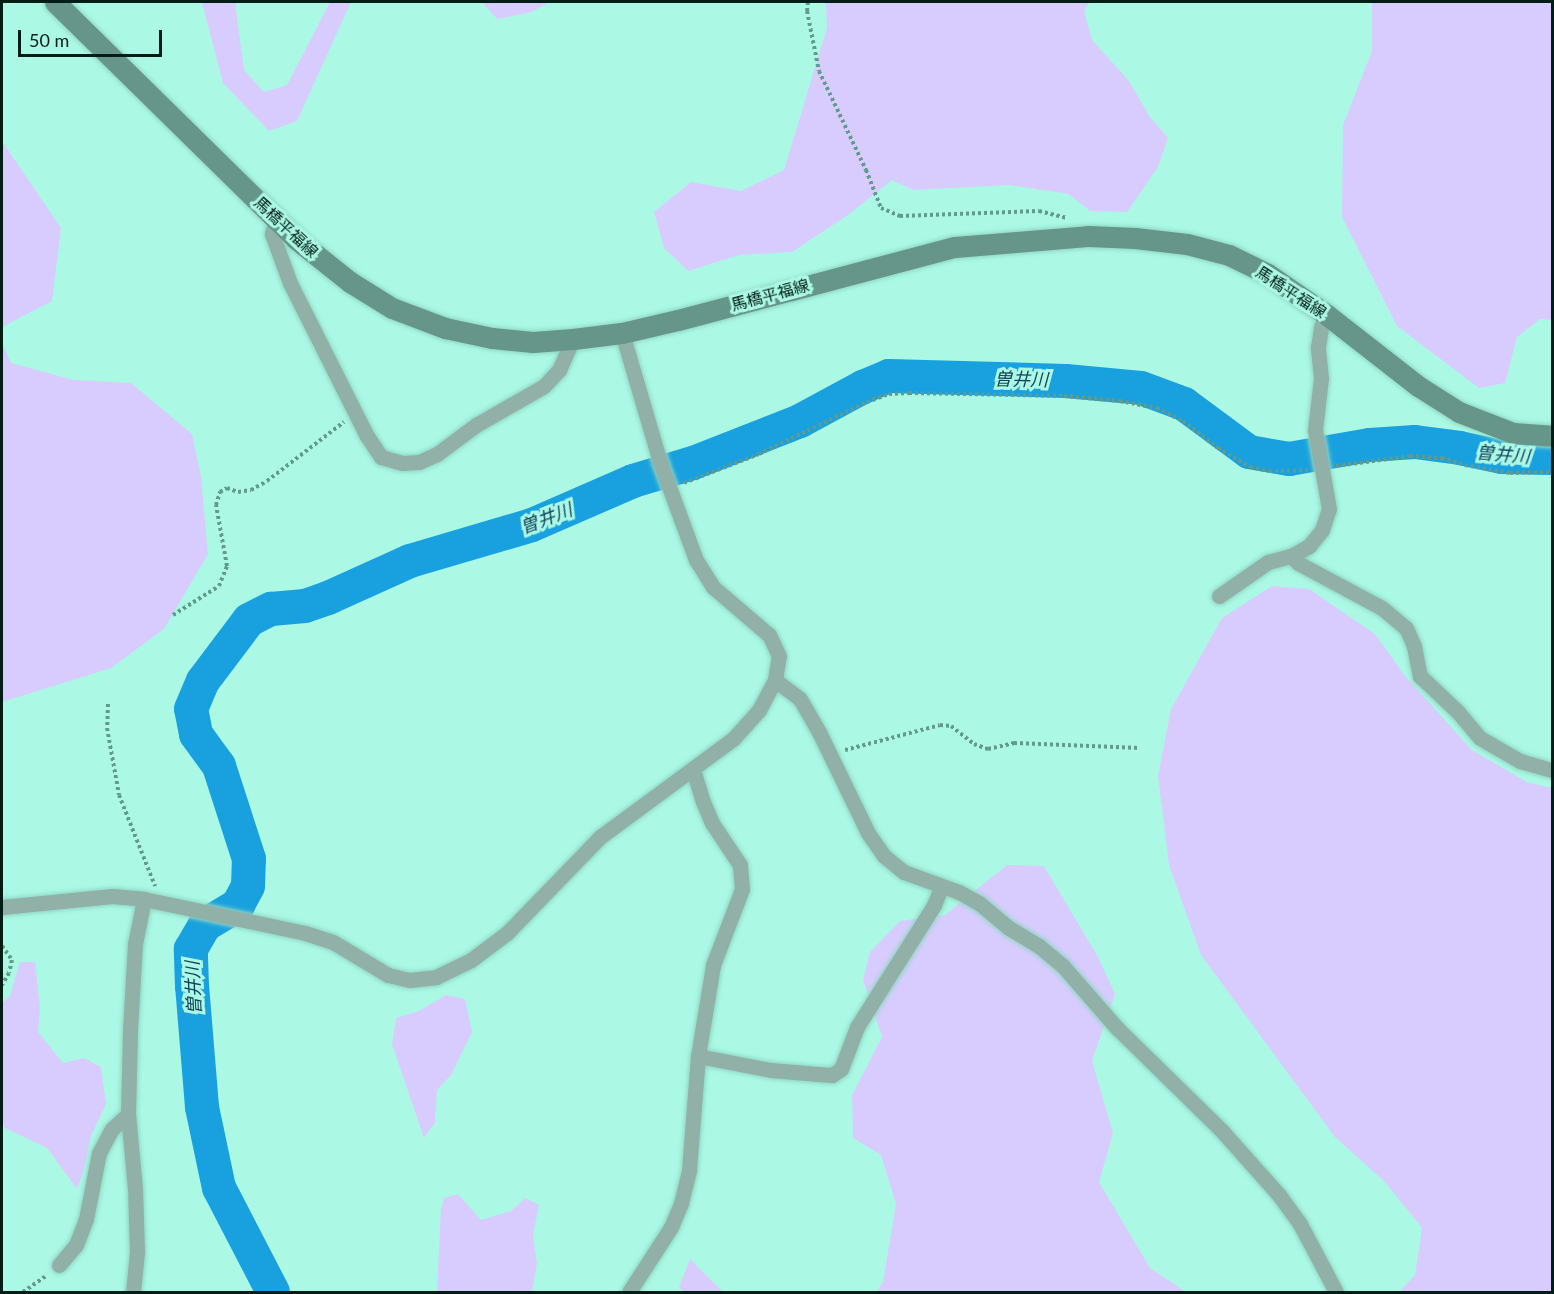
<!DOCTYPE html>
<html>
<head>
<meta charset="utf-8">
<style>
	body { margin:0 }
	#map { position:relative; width:1554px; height:1294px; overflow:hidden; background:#abf9e5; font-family:Lato,"Noto Sans JP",sans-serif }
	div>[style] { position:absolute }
	.green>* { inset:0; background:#d8ccfe }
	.river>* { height:34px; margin:-17px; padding:0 17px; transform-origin:17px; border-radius:17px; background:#19a1df }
	.path>* { height:4px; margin-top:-2px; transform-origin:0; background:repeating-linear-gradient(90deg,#629b8c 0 3px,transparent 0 6px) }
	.roads { filter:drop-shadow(0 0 2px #90d6c4) drop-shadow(0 0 2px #90d6c4) }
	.minor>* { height:15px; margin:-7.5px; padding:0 7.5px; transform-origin:7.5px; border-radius:7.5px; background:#91b1a8 }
	.secondary>* { height:21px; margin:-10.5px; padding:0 10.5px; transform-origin:10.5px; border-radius:10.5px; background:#669689 }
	span { translate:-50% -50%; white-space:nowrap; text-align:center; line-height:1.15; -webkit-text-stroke:6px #abf9e5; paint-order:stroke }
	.street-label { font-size:16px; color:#001d16 }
	.water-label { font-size:18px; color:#13445e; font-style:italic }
	.frame { position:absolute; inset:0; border:3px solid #001d16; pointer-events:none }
	.scale { position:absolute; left:18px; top:30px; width:144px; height:27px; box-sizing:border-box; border:3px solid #001d16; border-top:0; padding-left:8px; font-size:18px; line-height:21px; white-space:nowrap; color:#001d16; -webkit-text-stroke:4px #abf9e5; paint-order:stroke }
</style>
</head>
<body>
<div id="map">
	<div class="green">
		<div style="clip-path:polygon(202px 2px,235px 2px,244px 70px,264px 92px,287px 85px,330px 2px,351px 2px,297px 121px,269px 131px,223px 83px)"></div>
		<div style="clip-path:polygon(482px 2px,549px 2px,532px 12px,497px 19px)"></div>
		<div style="clip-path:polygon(826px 2px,1090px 2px,1084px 10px,1092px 40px,1129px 81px,1150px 117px,1168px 138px,1158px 167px,1127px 212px,1090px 211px,1069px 194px,1010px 185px,913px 190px,892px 180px,848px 215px,792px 252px,739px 255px,688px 271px,664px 248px,654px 212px,691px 182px,741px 191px,784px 170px,827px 28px)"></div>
		<div style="clip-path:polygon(1372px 2px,1552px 2px,1552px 320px,1540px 319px,1517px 337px,1505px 383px,1479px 388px,1397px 326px,1342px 217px,1343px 125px,1372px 51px)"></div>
		<div style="clip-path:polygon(2px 141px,61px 228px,52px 301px,2px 327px)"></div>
		<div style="clip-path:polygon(2px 343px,11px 363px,74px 380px,131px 383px,192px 434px,201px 477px,208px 554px,164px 629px,111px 668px,2px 702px)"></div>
		<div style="clip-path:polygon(1272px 586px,1309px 589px,1375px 634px,1405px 676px,1472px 750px,1527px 782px,1552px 788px,1552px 1292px,1399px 1292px,1415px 1275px,1422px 1228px,1385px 1182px,1335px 1137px,1201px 955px,1169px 865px,1158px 776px,1171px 709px,1222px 618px)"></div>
		<div style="clip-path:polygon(1007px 865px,1044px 866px,1098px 957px,1115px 994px,1092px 1061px,1113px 1133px,1099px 1182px,1150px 1268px,1186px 1292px,877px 1292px,883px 1282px,896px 1204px,881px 1155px,853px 1138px,852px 1095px,882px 1037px,863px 980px,870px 952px,900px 921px,945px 915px)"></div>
		<div style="clip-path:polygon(20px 962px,35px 962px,40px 1008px,38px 1032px,63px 1063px,84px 1058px,101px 1067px,106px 1104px,91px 1136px,84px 1170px,77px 1189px,47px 1148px,5px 1128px,2px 1120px,2px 1004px,10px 996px)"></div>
		<div style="clip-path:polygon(446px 995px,465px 999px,472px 1032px,451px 1075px,437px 1090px,435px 1123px,424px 1138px,392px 1044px,396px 1018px,419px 1011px)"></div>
		<div style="clip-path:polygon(458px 1194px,481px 1220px,511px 1211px,525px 1198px,539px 1205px,533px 1235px,537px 1263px,532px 1292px,437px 1292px,441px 1209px,444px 1198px)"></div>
		<div style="clip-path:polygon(690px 1259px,723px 1292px,683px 1292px,679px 1287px)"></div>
	</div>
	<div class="river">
		<div style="left:273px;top:1292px;width:117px;rotate:-117.4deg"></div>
		<div style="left:219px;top:1188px;width:83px;rotate:-101.9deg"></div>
		<div style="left:202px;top:1107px;width:121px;rotate:-94.7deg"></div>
		<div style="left:192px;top:986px;width:37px;rotate:-92deg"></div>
		<div style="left:191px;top:949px;width:28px;rotate:-60deg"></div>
		<div style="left:205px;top:925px;width:39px;rotate:-31deg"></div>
		<div style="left:238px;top:905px;width:21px;rotate:-62deg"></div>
		<div style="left:248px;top:886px;width:27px;rotate:-88deg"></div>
		<div style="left:249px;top:859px;width:98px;rotate:-107.9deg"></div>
		<div style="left:219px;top:766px;width:39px;rotate:-126deg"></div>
		<div style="left:196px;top:734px;width:25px;rotate:-101deg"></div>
		<div style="left:191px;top:709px;width:30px;rotate:-67deg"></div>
		<div style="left:203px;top:681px;width:76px;rotate:-53deg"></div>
		<div style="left:249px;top:620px;width:25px;rotate:-27deg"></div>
		<div style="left:271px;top:609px;width:34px;rotate:-5deg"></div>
		<div style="left:305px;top:606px;width:24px;rotate:-19deg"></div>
		<div style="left:328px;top:598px;width:90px;rotate:-24.3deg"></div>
		<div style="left:410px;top:561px;width:127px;rotate:-16.4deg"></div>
		<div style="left:532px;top:525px;width:110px;rotate:-23.5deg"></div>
		<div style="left:633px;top:481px;width:63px;rotate:-16.7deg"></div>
		<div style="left:693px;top:463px;width:115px;rotate:-21.4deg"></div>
		<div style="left:800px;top:421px;width:72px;rotate:-28.4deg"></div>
		<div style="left:863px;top:387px;width:28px;rotate:-23deg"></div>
		<div style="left:889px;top:376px;width:177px;rotate:1.6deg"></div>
		<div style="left:1066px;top:381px;width:75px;rotate:5.3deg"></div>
		<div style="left:1141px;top:388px;width:46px;rotate:20.4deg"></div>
		<div style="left:1184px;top:404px;width:81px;rotate:36.4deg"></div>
		<div style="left:1249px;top:452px;width:41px;rotate:9.9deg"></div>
		<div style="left:1289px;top:459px;width:82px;rotate:-9.8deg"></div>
		<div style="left:1370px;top:445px;width:45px;rotate:-3.8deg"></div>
		<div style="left:1415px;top:442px;width:45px;rotate:7.6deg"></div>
		<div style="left:1460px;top:448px;width:43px;rotate:12.1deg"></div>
		<div style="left:1502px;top:457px;width:50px;rotate:1.1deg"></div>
	</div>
	<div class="path">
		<div style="left:808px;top:2px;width:9px;rotate:96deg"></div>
		<div style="left:807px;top:11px;width:61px;rotate:78.7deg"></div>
		<div style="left:819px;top:71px;width:110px;rotate:64.6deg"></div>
		<div style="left:866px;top:170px;width:41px;rotate:68.5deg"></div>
		<div style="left:881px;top:208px;width:21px;rotate:23deg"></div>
		<div style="left:900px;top:216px;width:139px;rotate:-2.1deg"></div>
		<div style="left:1039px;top:211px;width:29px;rotate:14deg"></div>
		<div style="left:1336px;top:466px;width:75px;rotate:-7.7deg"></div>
		<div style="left:1410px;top:456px;width:32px;rotate:4deg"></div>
		<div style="left:1442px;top:458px;width:24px;rotate:17deg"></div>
		<div style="left:1465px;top:465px;width:46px;rotate:10.1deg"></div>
		<div style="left:1510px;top:473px;width:42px;rotate:-1.4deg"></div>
		<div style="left:684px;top:483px;width:80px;rotate:-21.1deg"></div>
		<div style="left:759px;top:454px;width:120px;rotate:-25.7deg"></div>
		<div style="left:867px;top:402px;width:23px;rotate:-20deg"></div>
		<div style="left:889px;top:394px;width:20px;rotate:-3deg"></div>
		<div style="left:909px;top:393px;width:155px;rotate:1.1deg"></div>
		<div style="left:1064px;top:396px;width:56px;rotate:5.1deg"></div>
		<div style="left:1120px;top:401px;width:38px;rotate:11deg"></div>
		<div style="left:1157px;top:408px;width:29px;rotate:27deg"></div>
		<div style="left:1183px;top:421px;width:44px;rotate:37.6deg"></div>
		<div style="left:1218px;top:448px;width:37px;rotate:31deg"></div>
		<div style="left:1250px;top:467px;width:19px;rotate:12deg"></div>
		<div style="left:1269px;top:471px;width:39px;rotate:-1deg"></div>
		<div style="left:173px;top:615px;width:54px;rotate:-32.2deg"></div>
		<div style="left:219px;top:586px;width:22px;rotate:-68deg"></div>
		<div style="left:227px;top:566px;width:62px;rotate:-100.2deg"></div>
		<div style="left:216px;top:505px;width:14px;rotate:-73deg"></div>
		<div style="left:220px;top:492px;width:8px;rotate:-30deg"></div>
		<div style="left:227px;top:488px;width:12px;rotate:20deg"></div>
		<div style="left:238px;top:492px;width:13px;rotate:-9deg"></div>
		<div style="left:251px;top:490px;width:18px;rotate:-29deg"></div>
		<div style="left:267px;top:481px;width:97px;rotate:-37.5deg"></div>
		<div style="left:108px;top:704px;width:24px;rotate:92deg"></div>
		<div style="left:107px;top:728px;width:68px;rotate:79.8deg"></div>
		<div style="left:119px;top:795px;width:98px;rotate:68.4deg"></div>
		<div style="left:845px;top:750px;width:98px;rotate:-14.7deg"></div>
		<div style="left:940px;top:725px;width:11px;rotate:5deg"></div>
		<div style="left:951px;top:726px;width:29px;rotate:38deg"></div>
		<div style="left:974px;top:744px;width:15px;rotate:20deg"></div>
		<div style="left:988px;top:749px;width:27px;rotate:-13deg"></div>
		<div style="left:1014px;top:743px;width:126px;rotate:2.3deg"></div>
		<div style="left:2px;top:946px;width:17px;rotate:54deg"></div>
		<div style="left:12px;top:960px;width:13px;rotate:103deg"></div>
		<div style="left:9px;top:973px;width:14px;rotate:120deg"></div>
		<div style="left:23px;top:1292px;width:29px;rotate:-35deg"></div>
	</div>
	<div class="roads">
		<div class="minor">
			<div style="left:276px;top:219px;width:16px;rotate:105deg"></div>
			<div style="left:272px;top:234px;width:52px;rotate:69.8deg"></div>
			<div style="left:290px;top:283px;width:171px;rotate:63.3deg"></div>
			<div style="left:367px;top:436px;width:25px;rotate:56deg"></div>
			<div style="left:381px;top:457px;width:22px;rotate:16deg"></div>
			<div style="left:402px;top:463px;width:17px;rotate:-3deg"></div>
			<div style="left:419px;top:462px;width:20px;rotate:-24deg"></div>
			<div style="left:437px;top:454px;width:49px;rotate:-36.6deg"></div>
			<div style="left:476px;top:425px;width:78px;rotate:-29.8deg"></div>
			<div style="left:544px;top:386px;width:22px;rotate:-47deg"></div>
			<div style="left:559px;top:370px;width:34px;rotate:-66deg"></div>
			<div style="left:1291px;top:556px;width:10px;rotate:45deg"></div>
			<div style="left:1298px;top:563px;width:95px;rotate:28.2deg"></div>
			<div style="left:1382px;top:608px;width:31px;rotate:40deg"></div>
			<div style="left:1406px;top:628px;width:20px;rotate:66deg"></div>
			<div style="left:1414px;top:646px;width:31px;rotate:79deg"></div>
			<div style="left:1420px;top:676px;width:52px;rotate:43.5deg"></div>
			<div style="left:1458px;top:712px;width:34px;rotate:50deg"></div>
			<div style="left:1480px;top:738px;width:46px;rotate:29.9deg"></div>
			<div style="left:1520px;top:761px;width:33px;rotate:16deg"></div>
			<div style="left:1219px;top:596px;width:60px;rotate:-34.8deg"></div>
			<div style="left:1268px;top:562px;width:24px;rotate:-15deg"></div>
			<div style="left:1291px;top:556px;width:21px;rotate:-29deg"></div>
			<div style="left:1309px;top:546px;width:21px;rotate:-51deg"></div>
			<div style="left:1322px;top:530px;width:22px;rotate:-72deg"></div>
			<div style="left:1329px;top:509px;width:80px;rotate:-100deg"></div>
			<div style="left:1315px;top:430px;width:52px;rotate:-83.4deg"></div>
			<div style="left:1321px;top:378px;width:31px;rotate:-96deg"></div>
			<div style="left:1318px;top:347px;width:20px;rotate:-81deg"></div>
			<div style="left:1321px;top:327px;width:13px;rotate:-63deg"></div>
			<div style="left:775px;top:680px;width:31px;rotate:37deg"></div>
			<div style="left:800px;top:699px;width:38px;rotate:60deg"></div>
			<div style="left:819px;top:732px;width:112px;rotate:64.1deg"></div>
			<div style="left:868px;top:833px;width:28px;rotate:55deg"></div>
			<div style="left:884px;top:856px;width:26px;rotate:39deg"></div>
			<div style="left:904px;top:872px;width:59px;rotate:20deg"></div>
			<div style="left:959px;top:892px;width:23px;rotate:29deg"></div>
			<div style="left:979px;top:903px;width:39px;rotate:40deg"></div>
			<div style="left:1009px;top:928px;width:35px;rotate:31deg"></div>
			<div style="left:1039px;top:946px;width:30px;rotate:40deg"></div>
			<div style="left:1062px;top:965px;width:84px;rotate:48.9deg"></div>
			<div style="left:1117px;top:1028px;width:147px;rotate:44.4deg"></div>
			<div style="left:1222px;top:1131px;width:86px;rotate:48.3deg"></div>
			<div style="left:1279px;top:1195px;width:36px;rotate:54deg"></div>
			<div style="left:1300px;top:1224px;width:77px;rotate:62.1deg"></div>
			<div style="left:2px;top:907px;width:111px;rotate:-5.7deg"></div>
			<div style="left:112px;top:896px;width:32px;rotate:5deg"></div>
			<div style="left:144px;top:899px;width:165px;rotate:11.9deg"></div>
			<div style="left:305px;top:933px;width:29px;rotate:18deg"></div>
			<div style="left:333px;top:942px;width:64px;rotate:31deg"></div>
			<div style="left:388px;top:975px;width:22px;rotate:13deg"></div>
			<div style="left:409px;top:980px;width:27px;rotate:-6deg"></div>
			<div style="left:436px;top:977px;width:39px;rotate:-26deg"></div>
			<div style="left:471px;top:960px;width:45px;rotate:-36.9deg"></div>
			<div style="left:507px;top:933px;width:134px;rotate:-45.9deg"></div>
			<div style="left:600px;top:837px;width:165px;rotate:-36.4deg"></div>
			<div style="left:733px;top:739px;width:39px;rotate:-48deg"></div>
			<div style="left:759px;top:710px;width:34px;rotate:-62deg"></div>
			<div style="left:775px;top:680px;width:24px;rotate:-81deg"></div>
			<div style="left:779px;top:656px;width:23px;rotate:-115deg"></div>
			<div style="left:769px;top:635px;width:74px;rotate:-139.4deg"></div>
			<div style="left:713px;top:587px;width:32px;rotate:-122deg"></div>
			<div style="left:696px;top:560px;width:104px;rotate:-110.2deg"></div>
			<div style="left:660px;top:462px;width:134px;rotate:-106.4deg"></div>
			<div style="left:698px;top:1056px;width:74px;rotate:10.9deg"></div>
			<div style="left:771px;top:1070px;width:47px;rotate:4.9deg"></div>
			<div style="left:818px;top:1074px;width:14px;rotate:4deg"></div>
			<div style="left:832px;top:1075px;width:11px;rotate:-34deg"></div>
			<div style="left:841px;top:1069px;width:45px;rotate:-69.1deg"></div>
			<div style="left:857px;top:1027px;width:144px;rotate:-57.7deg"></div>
			<div style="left:934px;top:905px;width:18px;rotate:-68deg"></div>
			<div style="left:59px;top:1265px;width:26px;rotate:-50deg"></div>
			<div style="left:76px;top:1245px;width:28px;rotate:-69deg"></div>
			<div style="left:86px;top:1219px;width:67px;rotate:-78.9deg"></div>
			<div style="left:99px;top:1153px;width:27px;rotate:-62deg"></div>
			<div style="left:112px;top:1129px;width:22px;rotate:-43deg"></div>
			<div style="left:133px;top:1292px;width:40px;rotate:-84.3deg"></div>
			<div style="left:137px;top:1252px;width:63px;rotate:-91.8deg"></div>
			<div style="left:135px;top:1189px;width:75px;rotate:-95.3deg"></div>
			<div style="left:128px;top:1114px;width:84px;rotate:-88.6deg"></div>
			<div style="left:130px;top:1030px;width:86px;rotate:-86.7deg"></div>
			<div style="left:135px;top:944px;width:46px;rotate:-78.7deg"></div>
			<div style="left:629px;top:1292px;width:77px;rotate:-57.1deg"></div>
			<div style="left:671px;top:1227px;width:26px;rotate:-67deg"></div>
			<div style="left:681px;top:1203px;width:34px;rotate:-76deg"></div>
			<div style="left:689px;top:1170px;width:114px;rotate:-85.5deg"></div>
			<div style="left:698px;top:1056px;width:92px;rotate:-80.6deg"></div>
			<div style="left:713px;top:965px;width:81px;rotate:-69.1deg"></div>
			<div style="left:742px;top:889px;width:24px;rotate:-95deg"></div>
			<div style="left:740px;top:865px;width:50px;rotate:-123.7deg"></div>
			<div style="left:712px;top:823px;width:23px;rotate:-113deg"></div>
			<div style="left:703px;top:802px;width:34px;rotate:-107deg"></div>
		</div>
		<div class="secondary">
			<div style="left:55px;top:2px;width:338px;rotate:44.5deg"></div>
			<div style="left:296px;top:239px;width:69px;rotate:38.5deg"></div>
			<div style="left:350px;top:282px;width:49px;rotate:31.8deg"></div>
			<div style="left:392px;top:308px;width:57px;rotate:20.7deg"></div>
			<div style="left:445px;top:328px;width:48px;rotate:12deg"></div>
			<div style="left:492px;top:338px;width:41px;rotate:5.6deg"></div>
			<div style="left:533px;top:342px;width:40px;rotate:-4.3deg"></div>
			<div style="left:573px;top:339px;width:49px;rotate:-7deg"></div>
			<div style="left:622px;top:333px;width:57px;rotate:-13.1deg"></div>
			<div style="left:678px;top:320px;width:286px;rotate:-14.8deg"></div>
			<div style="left:955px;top:247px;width:133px;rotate:-4.7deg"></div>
			<div style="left:1088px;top:236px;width:47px;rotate:2.4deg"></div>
			<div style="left:1135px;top:238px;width:52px;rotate:6.6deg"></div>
			<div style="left:1187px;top:244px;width:43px;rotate:14.7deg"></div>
			<div style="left:1229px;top:255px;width:43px;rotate:26deg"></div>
			<div style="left:1268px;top:274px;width:72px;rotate:34.8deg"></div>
			<div style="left:1327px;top:315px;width:115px;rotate:38deg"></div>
			<div style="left:1418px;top:386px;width:49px;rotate:32.4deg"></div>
			<div style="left:1459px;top:412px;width:58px;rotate:21.3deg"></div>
			<div style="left:1513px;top:433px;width:39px;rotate:4deg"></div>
		</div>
	</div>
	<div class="street-label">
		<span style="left:286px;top:227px;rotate:43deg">馬橋平福線</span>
		<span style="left:1291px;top:292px;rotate:33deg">馬橋平福線</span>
		<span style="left:770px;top:295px;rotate:-15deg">馬橋平福線</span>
	</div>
	<div class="water-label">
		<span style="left:1021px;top:379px;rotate:1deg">曽井川</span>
		<span style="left:1503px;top:454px;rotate:5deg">曽井川</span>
		<span style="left:546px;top:518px;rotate:-21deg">曽井川</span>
		<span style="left:193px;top:988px;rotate:-93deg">曽井川</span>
	</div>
	<div class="frame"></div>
	<div class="scale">50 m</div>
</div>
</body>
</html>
